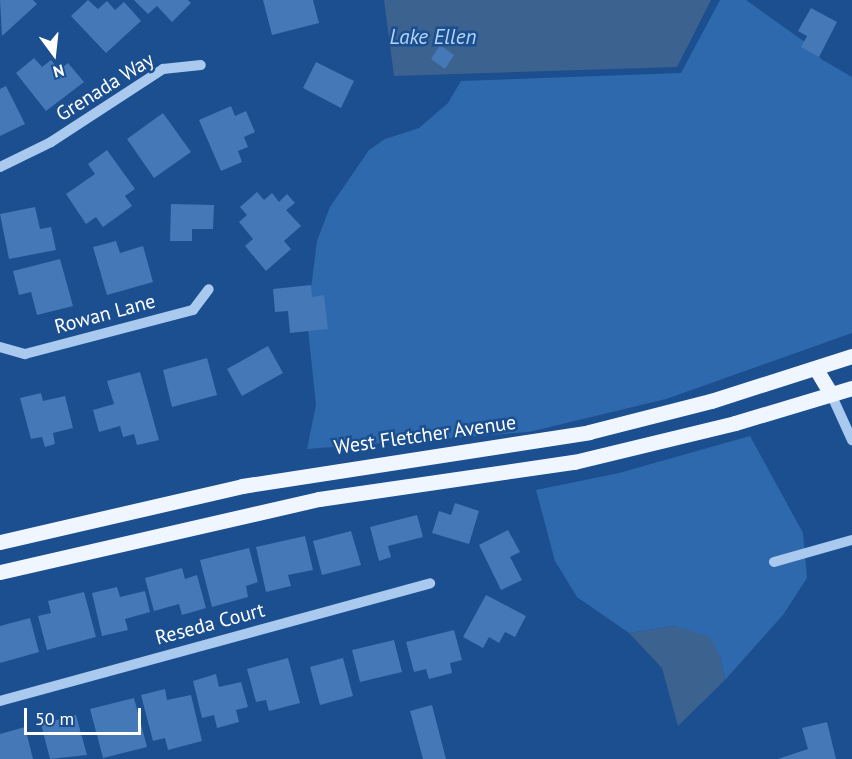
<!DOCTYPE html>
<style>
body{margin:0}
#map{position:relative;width:852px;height:759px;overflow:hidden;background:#1b4f8f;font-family:"PT Sans",sans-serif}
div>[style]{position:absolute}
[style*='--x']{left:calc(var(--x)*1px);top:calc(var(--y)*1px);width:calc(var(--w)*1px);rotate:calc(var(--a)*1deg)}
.green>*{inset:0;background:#2e69ad}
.water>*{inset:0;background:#3c6290}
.building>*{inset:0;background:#4478b7}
.minor>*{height:10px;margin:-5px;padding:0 5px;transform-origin:5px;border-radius:5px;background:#a9c9ee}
.major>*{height:15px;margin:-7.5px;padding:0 7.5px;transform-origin:7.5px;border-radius:7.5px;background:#f0f6ff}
span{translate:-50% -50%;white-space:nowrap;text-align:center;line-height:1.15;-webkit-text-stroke:5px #1b4f8f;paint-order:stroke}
.street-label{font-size:20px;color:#fff}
.water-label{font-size:21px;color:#b5d3f5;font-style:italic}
.north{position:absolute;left:24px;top:24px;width:60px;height:60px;-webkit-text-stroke:4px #1b4f8f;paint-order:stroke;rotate:165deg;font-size:16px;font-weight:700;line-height:24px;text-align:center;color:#fff}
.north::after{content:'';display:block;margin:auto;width:21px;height:27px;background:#fff;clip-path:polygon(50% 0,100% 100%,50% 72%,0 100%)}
.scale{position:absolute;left:24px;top:708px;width:117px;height:27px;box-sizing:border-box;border:3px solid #fff;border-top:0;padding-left:8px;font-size:18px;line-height:21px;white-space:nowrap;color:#fff;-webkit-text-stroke:4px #1b4f8f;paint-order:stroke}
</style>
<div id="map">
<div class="green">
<i style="clip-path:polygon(720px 0,746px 0,809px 45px,821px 59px,852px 77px,852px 333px,666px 399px,529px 432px,307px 449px,316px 405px,307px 320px,317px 241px,330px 207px,369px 150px,385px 139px,419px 128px,448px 103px,461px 81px,681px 73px)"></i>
<i style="clip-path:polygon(750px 436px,803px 533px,807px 578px,783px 615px,725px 680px,720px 657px,675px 626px,629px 633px,577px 597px,555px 561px,536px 490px,619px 473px)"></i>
</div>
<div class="water">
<i style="clip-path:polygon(384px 0,711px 0,677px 67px,394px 76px)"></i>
<i style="clip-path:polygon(675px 626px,710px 637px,720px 657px,725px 680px,678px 726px,662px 668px,629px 633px)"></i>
</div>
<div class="building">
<i style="clip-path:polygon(0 0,33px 0,37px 4px,2px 36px)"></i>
<i style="clip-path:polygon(88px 0,98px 9px,107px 1px,115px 10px,124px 2px,141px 21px,106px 53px,71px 16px)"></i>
<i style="clip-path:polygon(134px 0,188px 0,191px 3px,172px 22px,157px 6px,148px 14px)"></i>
<i style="clip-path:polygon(263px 0,313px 0,319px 23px,272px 35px)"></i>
<i style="clip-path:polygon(811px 8px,837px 22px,819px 57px,801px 47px,807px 36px,798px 31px)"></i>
<i style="clip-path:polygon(440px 45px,454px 55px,445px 69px,431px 59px)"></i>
<i style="clip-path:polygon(34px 58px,42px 67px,51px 60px,59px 70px,68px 63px,84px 82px,46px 111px,16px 73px)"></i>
<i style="clip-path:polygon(316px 62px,354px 81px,341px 108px,303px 88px)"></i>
<i style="clip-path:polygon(6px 86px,25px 124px,0 136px,0 89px)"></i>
<i style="clip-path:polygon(231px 106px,235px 116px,246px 111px,255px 132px,244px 137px,248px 147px,238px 151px,242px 162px,221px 171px,199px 120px)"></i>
<i style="clip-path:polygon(163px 113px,191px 152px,154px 178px,127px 139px)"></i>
<i style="clip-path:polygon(107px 150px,135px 189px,125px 196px,132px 206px,103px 227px,96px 217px,86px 224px,66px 194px,95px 174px,88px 164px)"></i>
<i style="clip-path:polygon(257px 192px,264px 200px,272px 193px,279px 202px,287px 194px,295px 203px,286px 210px,301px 226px,284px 241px,291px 249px,266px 271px,245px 246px,253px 239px,239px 222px,247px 215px,240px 207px)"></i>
<i style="clip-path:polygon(171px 204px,214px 205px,213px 229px,192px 229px,192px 241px,170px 241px)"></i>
<i style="clip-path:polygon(35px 207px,40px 229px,51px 227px,56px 250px,9px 259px,0 214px)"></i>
<i style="clip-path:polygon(116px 241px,120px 253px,143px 246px,153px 282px,107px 295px,93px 247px)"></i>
<i style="clip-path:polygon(60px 259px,73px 306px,37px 315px,31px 292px,19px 295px,13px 271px)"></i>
<i style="clip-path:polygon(311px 285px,312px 297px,324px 295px,328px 329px,290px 333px,288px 311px,275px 312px,273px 289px)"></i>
<i style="clip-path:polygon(268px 346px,283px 373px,242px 396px,227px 369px)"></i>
<i style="clip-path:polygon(207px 358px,217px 395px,172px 407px,163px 370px)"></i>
<i style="clip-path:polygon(140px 372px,159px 440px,137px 445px,134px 434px,123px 437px,120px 426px,99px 432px,93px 410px,114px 404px,107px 381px)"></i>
<i style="clip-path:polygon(41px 393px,43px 401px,65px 396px,73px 428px,53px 433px,55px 444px,45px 447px,42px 437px,31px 439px,20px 398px)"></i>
<i style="clip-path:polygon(455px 503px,479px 511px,469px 544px,432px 533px,439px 511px,451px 515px)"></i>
<i style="clip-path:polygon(417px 515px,423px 537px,388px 546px,391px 557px,379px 561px,370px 527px)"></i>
<i style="clip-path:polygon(508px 530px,520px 552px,510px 557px,522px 580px,501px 590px,479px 545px)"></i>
<i style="clip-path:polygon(351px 531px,361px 565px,322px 575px,313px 541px)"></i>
<i style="clip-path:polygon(305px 536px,313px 570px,288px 575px,291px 586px,266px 592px,256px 547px)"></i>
<i style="clip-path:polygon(249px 548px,258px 582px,246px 586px,248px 597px,212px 607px,200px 560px)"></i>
<i style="clip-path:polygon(182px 568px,185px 579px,197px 575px,206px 608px,182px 615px,179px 604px,154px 611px,145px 578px)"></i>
<i style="clip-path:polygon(117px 587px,120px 597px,145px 591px,150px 612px,125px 619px,128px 630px,102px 636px,92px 593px)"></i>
<i style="clip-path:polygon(84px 592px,96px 637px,47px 650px,38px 616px,51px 613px,48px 601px)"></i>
<i style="clip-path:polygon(486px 595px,526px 616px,515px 637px,505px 632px,499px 643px,489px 637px,483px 648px,463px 637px)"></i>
<i style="clip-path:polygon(30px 618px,39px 652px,0 663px,0 626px)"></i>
<i style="clip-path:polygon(454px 630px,462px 660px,450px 663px,452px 673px,429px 679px,426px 669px,414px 672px,406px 642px)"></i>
<i style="clip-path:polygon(394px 640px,402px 672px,360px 682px,352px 650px)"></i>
<i style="clip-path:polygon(288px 658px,300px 703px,269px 711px,266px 700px,256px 702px,247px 669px)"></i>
<i style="clip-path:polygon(343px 658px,353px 696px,320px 705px,310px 667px)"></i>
<i style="clip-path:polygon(216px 674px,219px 687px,241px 682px,248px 707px,236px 710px,239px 722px,217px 728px,214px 715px,202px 718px,193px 681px)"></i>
<i style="clip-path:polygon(165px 689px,167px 700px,191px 695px,202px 741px,168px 750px,165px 738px,153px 741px,141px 695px)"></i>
<i style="clip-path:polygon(134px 698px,147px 747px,103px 758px,90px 709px)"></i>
<i style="clip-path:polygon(432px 705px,446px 759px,423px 759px,410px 711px)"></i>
<i style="clip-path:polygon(76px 715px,87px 755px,50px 759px,41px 724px)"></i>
<i style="clip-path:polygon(827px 722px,836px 759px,778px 759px,808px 749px,802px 728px)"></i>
<i style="clip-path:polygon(25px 727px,33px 759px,0 759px,0 734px)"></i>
</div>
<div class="minor">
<i style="--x:0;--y:167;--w:57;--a:-26.1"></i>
<i style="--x:51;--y:142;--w:134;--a:-33.1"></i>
<i style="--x:163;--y:69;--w:38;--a:-6"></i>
<i style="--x:0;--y:347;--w:26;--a:16"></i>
<i style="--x:25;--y:354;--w:174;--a:-14.7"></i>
<i style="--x:193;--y:310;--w:26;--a:-53"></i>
<i style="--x:831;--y:394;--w:51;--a:65.5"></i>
<i style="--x:774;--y:562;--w:81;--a:-15.8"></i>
<i style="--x:0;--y:701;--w:446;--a:-15.3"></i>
</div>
<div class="major">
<i style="--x:816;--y:369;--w:29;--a:59"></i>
<i style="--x:0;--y:542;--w:248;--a:-13"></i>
<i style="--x:242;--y:486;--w:351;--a:-8.8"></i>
<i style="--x:589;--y:432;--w:126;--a:-14.3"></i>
<i style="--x:711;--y:401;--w:148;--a:-17.7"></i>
<i style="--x:0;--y:572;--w:327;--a:-12.9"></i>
<i style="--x:319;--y:499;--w:258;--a:-8.3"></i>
<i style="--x:574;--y:462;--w:166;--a:-13.6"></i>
<i style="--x:735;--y:423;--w:122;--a:-16.7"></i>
</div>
<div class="street-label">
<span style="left:105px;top:87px;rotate:-32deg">Grenada Way</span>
<span style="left:105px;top:314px;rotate:-15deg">Rowan Lane</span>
<span style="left:425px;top:435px;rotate:-8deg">West Fletcher Avenue</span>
<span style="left:210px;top:624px;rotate:-15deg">Reseda Court</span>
</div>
<div class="water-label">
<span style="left:433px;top:37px">Lake Ellen</span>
</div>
<div class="north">N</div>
<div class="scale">50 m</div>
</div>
